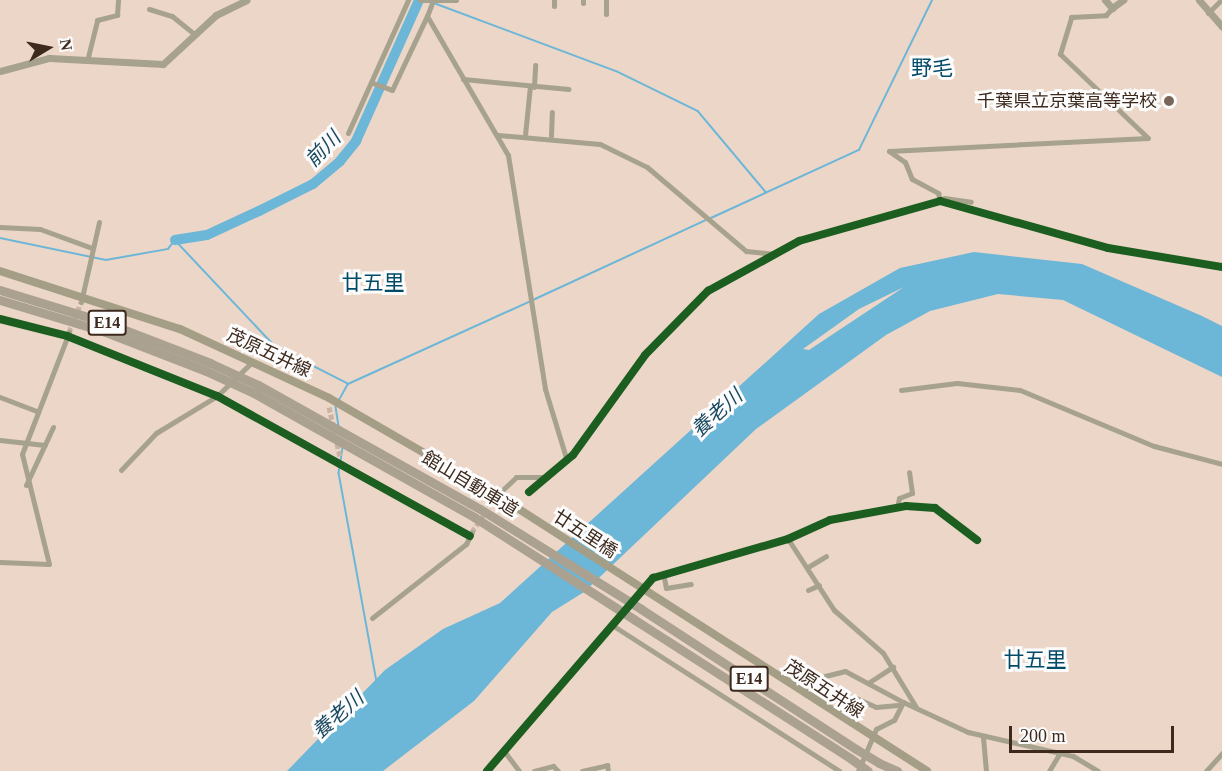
<!DOCTYPE html>
<meta charset="utf-8">
<style>
body{margin:0}
#map{position:relative;width:1222px;height:771px;overflow:hidden;background:#ecd6c7;font-family:"Times New Roman","Noto Sans JP",serif}
div>[style]{position:absolute}
[style*='--x']{left:calc(var(--x)*1px);top:calc(var(--y)*1px);width:calc(var(--w)*1px);rotate:calc(var(--a)*1deg)}
.water>*{inset:0;background:#6cb6d8}
.stream>*{height:1.5px;margin:-0.75px;padding:0 0.75px;transform-origin:0.75px;border-radius:0.75px;background:#6cb6d8}
.river>*{height:10px;margin:-5px;padding:0 5px;transform-origin:5px;border-radius:5px;background:#6cb6d8}
.minor-tunnel>*{height:5px;margin-top:-2.5px;transform-origin:0;background:repeating-linear-gradient(90deg,#c9b3a5 0 5px,transparent 0 7.5px)}
.minor>*{height:5px;margin:-2.5px;padding:0 2.5px;transform-origin:2.5px;border-radius:2.5px;background:#a6a28d}
.tertiary>*{height:7px;margin:-3.5px;padding:0 3.5px;transform-origin:3.5px;border-radius:3.5px;background:#a6a28d}
.secondary>*{height:8px;margin:-4px;padding:0 4px;transform-origin:4px;border-radius:4px;background:#a59e86}
.motorway>*{height:9px;margin:-4.5px;padding:0 4.5px;transform-origin:4.5px;border-radius:4.5px;background:#aba190}
.motorway-bridge>*{height:9px;margin:-4.5px;padding:0 4.5px;transform-origin:4.5px;border-radius:4.5px;background:#aba190}
.cycleway>*{height:8px;margin:-4px;padding:0 4px;transform-origin:4px;border-radius:4px;background:#1b5e20}
.dots>*{width:16px;height:16px;translate:-50% -50%;box-sizing:border-box;border:3px solid #fcfcfc;border-radius:50%}
span{translate:-50% -50%;white-space:nowrap;text-align:center;line-height:1.15;-webkit-text-stroke:6px #fcfcfc;paint-order:stroke}
.shield-label span{padding:2px 4px;background:#fcfcfc;border:2px solid;border-radius:4px;-webkit-text-stroke-width:0}
.shield-label{font-size:16px;color:#3d291d;font-weight:700}
.poi-label{font-size:18px;color:#3d291d}
.right{translate:-100% -50%;text-align:right}
.street-label{font-size:18px;color:#3d291d}
.water-label{font-size:20px;color:#1b4960;font-style:italic}
.quarter-label{font-size:21px;color:#014a68}
.north{position:absolute;left:18px;top:18px;width:60px;height:60px;-webkit-text-stroke:4px #fcfcfc;paint-order:stroke;rotate:80deg;font-size:16px;font-weight:700;line-height:24px;text-align:center;color:#3d291d}
.north::after{content:'';display:block;margin:auto;width:21px;height:27px;background:#3d291d;clip-path:polygon(50% 0,100% 100%,50% 72%,0 100%)}
.scale{position:absolute;left:1009px;top:726px;width:165px;height:27px;box-sizing:border-box;border:3px solid #3d291d;border-top:0;padding-left:8px;font-size:18px;line-height:21px;white-space:nowrap;color:#3d291d;-webkit-text-stroke:4px #fcfcfc;paint-order:stroke}
</style>
<div id="map">
<div class="water">
<i style="clip-path:polygon(evenodd,974px 252px,1082px 264px,1202px 316px,1222px 326px,1222px 377px,1063px 300px,998px 294px,930px 311px,886px 335px,756px 429px,584px 592px,552px 612px,474px 701px,383px 771px,287px 771px,385px 670px,443px 629px,500px 603px,819px 314px,900px 268px,974px 252px,904px 287px,809px 350px,803px 349px,859px 309px,904px 287px)"></i>
</div>
<div class="stream">
<i style="--x:434;--y:3;--w:194;--a:20.5"></i>
<i style="--x:616;--y:71;--w:91;--a:26"></i>
<i style="--x:698;--y:111;--w:106;--a:50"></i>
<i style="--x:711;--y:218;--w:163;--a:-24.7"></i>
<i style="--x:859;--y:150;--w:167;--a:-64"></i>
<i style="--x:0;--y:238;--w:108;--a:11.7"></i>
<i style="--x:106;--y:260;--w:63;--a:-10.1"></i>
<i style="--x:168;--y:249;--w:11;--a:-52"></i>
<i style="--x:175;--y:240;--w:147;--a:46.7"></i>
<i style="--x:276;--y:347;--w:80;--a:26.9"></i>
<i style="--x:533;--y:300;--w:191;--a:-24.8"></i>
<i style="--x:339;--y:400;--w:18;--a:-61"></i>
<i style="--x:348;--y:384;--w:199;--a:-24.4"></i>
<i style="--x:336;--y:407;--w:19;--a:81"></i>
<i style="--x:343;--y:448;--w:25;--a:99"></i>
<i style="--x:339;--y:473;--w:212;--a:79.7"></i>
</div>
<div class="river">
<i style="--x:175;--y:240;--w:32;--a:-9"></i>
<i style="--x:207;--y:235;--w:57;--a:-24.8"></i>
<i style="--x:259;--y:211;--w:60;--a:-26.6"></i>
<i style="--x:313;--y:184;--w:35;--a:-40"></i>
<i style="--x:340;--y:161;--w:26;--a:-51"></i>
<i style="--x:356;--y:141;--w:154;--a:-65.9"></i>
</div>
<div class="minor-tunnel">
<i style="--x:69;--y:332;--w:32;--a:-68"></i>
<i style="--x:329;--y:407;--w:51;--a:77.6"></i>
<i style="--x:472;--y:532;--w:45;--a:-56"></i>
</div>
<div class="minor">
<i style="--x:420;--y:0;--w:36;--a:0"></i>
<i style="--x:583;--y:0;--w:3;--a:90"></i>
<i style="--x:606;--y:0;--w:14;--a:90"></i>
<i style="--x:432;--y:3;--w:14;--a:111"></i>
<i style="--x:427;--y:16;--w:161;--a:59.8"></i>
<i style="--x:508;--y:155;--w:237;--a:81"></i>
<i style="--x:545;--y:389;--w:75;--a:73"></i>
<i style="--x:554;--y:6;--w:6;--a:-90"></i>
<i style="--x:149;--y:9;--w:24;--a:17"></i>
<i style="--x:172;--y:16;--w:28;--a:39"></i>
<i style="--x:1208;--y:13;--w:18;--a:-45"></i>
<i style="--x:88;--y:57;--w:38;--a:-76"></i>
<i style="--x:97;--y:20;--w:21;--a:-14"></i>
<i style="--x:117;--y:15;--w:15;--a:-86"></i>
<i style="--x:463;--y:79;--w:106;--a:5.4"></i>
<i style="--x:373;--y:83;--w:20;--a:20"></i>
<i style="--x:392;--y:90;--w:82;--a:-64.7"></i>
<i style="--x:534;--y:87;--w:22;--a:-87"></i>
<i style="--x:348;--y:133;--w:146;--a:-65.7"></i>
<i style="--x:498;--y:135;--w:102;--a:5"></i>
<i style="--x:600;--y:144;--w:52;--a:26.1"></i>
<i style="--x:647;--y:167;--w:130;--a:40.3"></i>
<i style="--x:746;--y:251;--w:27;--a:6"></i>
<i style="--x:525;--y:135;--w:49;--a:-84.2"></i>
<i style="--x:551;--y:136;--w:24;--a:-88"></i>
<i style="--x:889;--y:151;--w:259;--a:-2.9"></i>
<i style="--x:1148;--y:138;--w:122;--a:-136.3"></i>
<i style="--x:1060;--y:54;--w:39;--a:-73"></i>
<i style="--x:1071;--y:17;--w:35;--a:-3"></i>
<i style="--x:1106;--y:15;--w:9;--a:-49"></i>
<i style="--x:889;--y:151;--w:19;--a:35"></i>
<i style="--x:905;--y:162;--w:18;--a:68"></i>
<i style="--x:912;--y:179;--w:30;--a:28"></i>
<i style="--x:938;--y:193;--w:8;--a:76"></i>
<i style="--x:944;--y:198;--w:27;--a:8"></i>
<i style="--x:0;--y:227;--w:40;--a:2.9"></i>
<i style="--x:40;--y:229;--w:55;--a:20.1"></i>
<i style="--x:81;--y:302;--w:82;--a:-77.3"></i>
<i style="--x:0;--y:319;--w:69;--a:14.2"></i>
<i style="--x:67;--y:336;--w:162;--a:21.8"></i>
<i style="--x:217;--y:396;--w:289;--a:29"></i>
<i style="--x:901;--y:390;--w:56;--a:-7.1"></i>
<i style="--x:957;--y:383;--w:63;--a:6.3"></i>
<i style="--x:1020;--y:390;--w:145;--a:22.7"></i>
<i style="--x:1154;--y:446;--w:70;--a:14.8"></i>
<i style="--x:0;--y:397;--w:39;--a:21"></i>
<i style="--x:0;--y:440;--w:45;--a:6.3"></i>
<i style="--x:121;--y:470;--w:51;--a:-46.6"></i>
<i style="--x:156;--y:433;--w:71;--a:-31.2"></i>
<i style="--x:217;--y:396;--w:50;--a:-44.2"></i>
<i style="--x:26;--y:485;--w:64;--a:-65"></i>
<i style="--x:529;--y:492;--w:57;--a:-40.1"></i>
<i style="--x:573;--y:455;--w:123;--a:-54.2"></i>
<i style="--x:645;--y:355;--w:90;--a:-45.5"></i>
<i style="--x:708;--y:291;--w:104;--a:-28.8"></i>
<i style="--x:799;--y:241;--w:147;--a:-15.8"></i>
<i style="--x:940;--y:201;--w:174;--a:15.6"></i>
<i style="--x:1108;--y:248;--w:116;--a:9.5"></i>
<i style="--x:497;--y:495;--w:26;--a:-43"></i>
<i style="--x:516;--y:477;--w:31;--a:0"></i>
<i style="--x:897;--y:507;--w:9;--a:-77"></i>
<i style="--x:899;--y:498;--w:14;--a:-21"></i>
<i style="--x:912;--y:493;--w:21;--a:-98"></i>
<i style="--x:788;--y:539;--w:85;--a:57.1"></i>
<i style="--x:834;--y:610;--w:65;--a:41.3"></i>
<i style="--x:883;--y:653;--w:63;--a:58.6"></i>
<i style="--x:0;--y:562;--w:49;--a:2.3"></i>
<i style="--x:49;--y:564;--w:113;--a:-103.8"></i>
<i style="--x:22;--y:454;--w:131;--a:-68.9"></i>
<i style="--x:808;--y:567;--w:21;--a:-31"></i>
<i style="--x:664;--y:578;--w:10;--a:79"></i>
<i style="--x:666;--y:588;--w:25;--a:-9"></i>
<i style="--x:808;--y:590;--w:12;--a:-24"></i>
<i style="--x:372;--y:618;--w:120;--a:-38.2"></i>
<i style="--x:466;--y:544;--w:13;--a:-63"></i>
<i style="--x:612;--y:625;--w:270;--a:32.7"></i>
<i style="--x:868;--y:683;--w:30;--a:-33"></i>
<i style="--x:805;--y:694;--w:20;--a:-53"></i>
<i style="--x:817;--y:678;--w:29;--a:-14"></i>
<i style="--x:845;--y:671;--w:66;--a:28.1"></i>
<i style="--x:856;--y:698;--w:22;--a:24"></i>
<i style="--x:876;--y:707;--w:22;--a:-5"></i>
<i style="--x:983;--y:737;--w:34;--a:85"></i>
<i style="--x:504;--y:751;--w:25;--a:53"></i>
<i style="--x:487;--y:771;--w:255;--a:-49.3"></i>
<i style="--x:653;--y:578;--w:141;--a:-16.1"></i>
<i style="--x:788;--y:539;--w:46;--a:-24.3"></i>
<i style="--x:830;--y:520;--w:77;--a:-10.4"></i>
<i style="--x:906;--y:506;--w:29;--a:4"></i>
<i style="--x:935;--y:508;--w:53;--a:37.3"></i>
<i style="--x:534;--y:771;--w:20;--a:-15"></i>
<i style="--x:553;--y:766;--w:7;--a:45"></i>
<i style="--x:582;--y:771;--w:26;--a:-13"></i>
<i style="--x:607;--y:765;--w:6;--a:81"></i>
<i style="--x:858;--y:771;--w:46;--a:-66.8"></i>
<i style="--x:876;--y:729;--w:20;--a:-27"></i>
<i style="--x:894;--y:720;--w:20;--a:-63"></i>
<i style="--x:903;--y:702;--w:72;--a:24.8"></i>
<i style="--x:968;--y:732;--w:108;--a:12.9"></i>
<i style="--x:1073;--y:756;--w:29;--a:31"></i>
<i style="--x:1049;--y:771;--w:21;--a:-59"></i>
<i style="--x:1206;--y:771;--w:24;--a:-48"></i>
</div>
<div class="tertiary">
<i style="--x:1105;--y:0;--w:11;--a:49"></i>
<i style="--x:1112;--y:8;--w:14;--a:-36"></i>
<i style="--x:1199;--y:0;--w:35;--a:49"></i>
<i style="--x:0;--y:71;--w:51;--a:-14.9"></i>
<i style="--x:49;--y:58;--w:114;--a:3"></i>
<i style="--x:163;--y:64;--w:72;--a:-42.8"></i>
<i style="--x:216;--y:15;--w:34;--a:-26"></i>
</div>
<div class="secondary">
<i style="--x:0;--y:271;--w:189;--a:17.9"></i>
<i style="--x:180;--y:329;--w:164;--a:24.8"></i>
<i style="--x:329;--y:398;--w:194;--a:30"></i>
<i style="--x:497;--y:495;--w:511;--a:32.69"></i>
</div>
<div class="motorway">
<i style="--x:0;--y:290;--w:109;--a:17.1"></i>
<i style="--x:104;--y:322;--w:114;--a:21.1"></i>
<i style="--x:0;--y:300;--w:108;--a:16.8"></i>
<i style="--x:103;--y:331;--w:110;--a:21.2"></i>
<i style="--x:258;--y:385;--w:254;--a:29.2"></i>
<i style="--x:254;--y:393;--w:253;--a:29.4"></i>
<i style="--x:641;--y:609;--w:257;--a:33.1"></i>
<i style="--x:635;--y:620;--w:255;--a:32.7"></i>
<i style="--x:879;--y:763;--w:20;--a:24"></i>
</div>
<div class="motorway-bridge">
<i style="--x:210;--y:363;--w:53;--a:24.6"></i>
<i style="--x:206;--y:371;--w:53;--a:24.6"></i>
<i style="--x:480;--y:509;--w:190;--a:31.8"></i>
<i style="--x:474;--y:517;--w:191;--a:32.6"></i>
<i style="--x:856;--y:749;--w:27;--a:31"></i>
<i style="--x:850;--y:758;--w:22;--a:36"></i>
</div>
<div class="cycleway">
<i style="--x:0;--y:319;--w:69;--a:14.2"></i>
<i style="--x:67;--y:336;--w:162;--a:21.8"></i>
<i style="--x:217;--y:396;--w:289;--a:29"></i>
<i style="--x:529;--y:492;--w:57;--a:-40.1"></i>
<i style="--x:573;--y:455;--w:123;--a:-54.2"></i>
<i style="--x:645;--y:355;--w:90;--a:-45.5"></i>
<i style="--x:708;--y:291;--w:104;--a:-28.8"></i>
<i style="--x:799;--y:241;--w:147;--a:-15.8"></i>
<i style="--x:940;--y:201;--w:174;--a:15.6"></i>
<i style="--x:1108;--y:248;--w:116;--a:9.5"></i>
<i style="--x:487;--y:771;--w:255;--a:-49.3"></i>
<i style="--x:653;--y:578;--w:141;--a:-16.1"></i>
<i style="--x:788;--y:539;--w:46;--a:-24.3"></i>
<i style="--x:830;--y:520;--w:77;--a:-10.4"></i>
<i style="--x:906;--y:506;--w:29;--a:4"></i>
<i style="--x:935;--y:508;--w:53;--a:37.3"></i>
</div>
<div class="dots">
<i style="left:1169px;top:101px;background:#7a6658"></i>
</div>
<div class="shield-label">
<span style="left:107px;top:323px">E14</span>
<span style="left:749px;top:679px">E14</span>
</div>
<div class="poi-label">
<span class="right" style="left:1157px;top:101px">千葉県立京葉高等学校</span>
</div>
<div class="street-label">
<span style="left:269px;top:353px;rotate:25deg">茂原五井線</span>
<span style="left:470px;top:484px;rotate:31deg">館山自動車道</span>
<span style="left:585px;top:534px;rotate:33deg">廿五里橋</span>
<span style="left:824px;top:689px;rotate:33deg">茂原五井線</span>
</div>
<div class="water-label">
<span style="left:323px;top:149px;rotate:-46deg">前川</span>
<span style="left:717px;top:413px;rotate:-42deg">養老川</span>
<span style="left:338px;top:715px;rotate:-41deg">養老川</span>
</div>
<div class="quarter-label">
<span style="left:932px;top:68px">野毛</span>
<span style="left:373px;top:283px">廿五里</span>
<span style="left:1035px;top:660px">廿五里</span>
</div>
<div class="north">N</div>
<div class="scale">200 m</div>
</div>
